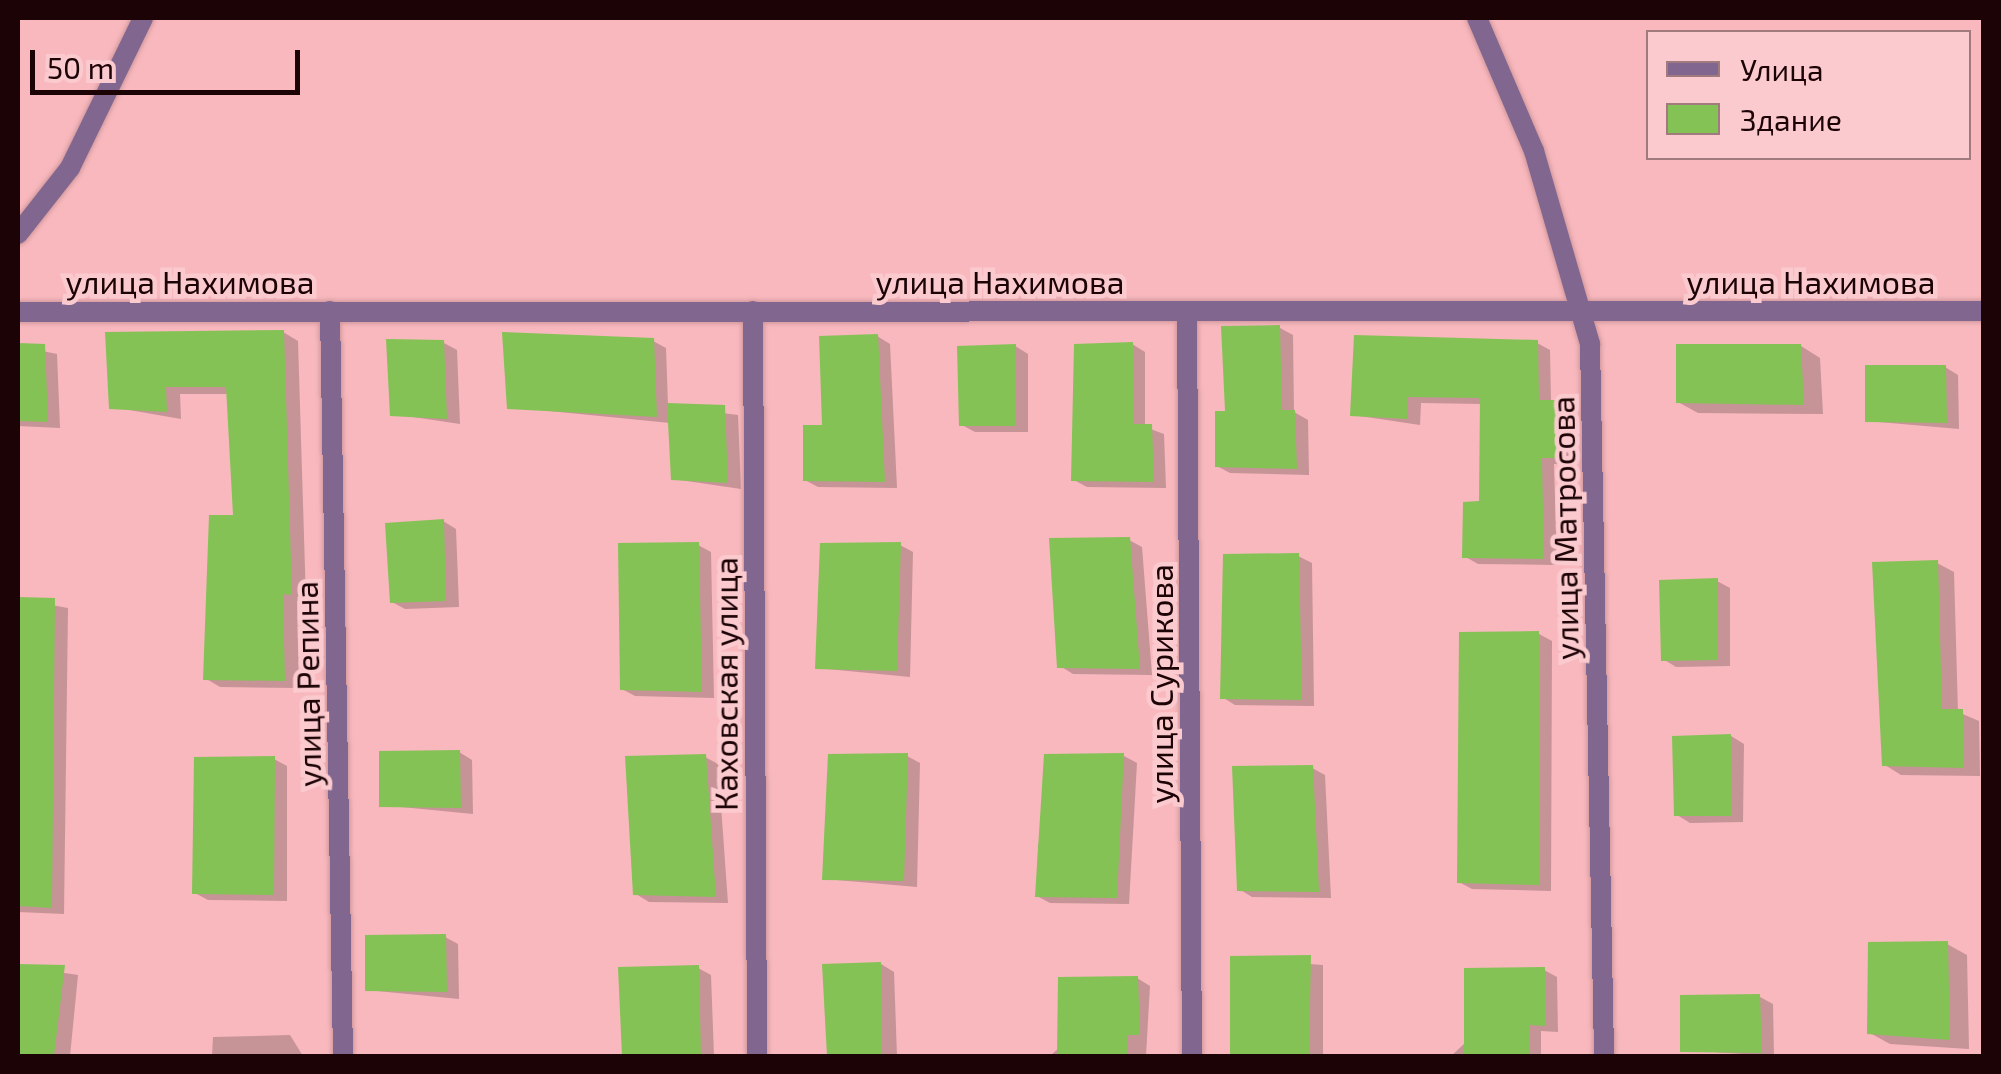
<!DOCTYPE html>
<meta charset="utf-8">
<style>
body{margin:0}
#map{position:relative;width:2001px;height:1074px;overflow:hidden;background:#f8b8bd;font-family:"Exo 2",sans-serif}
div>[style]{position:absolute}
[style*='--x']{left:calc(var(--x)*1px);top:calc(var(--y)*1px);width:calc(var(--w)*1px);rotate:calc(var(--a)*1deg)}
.shadow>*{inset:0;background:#0003}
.building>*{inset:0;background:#84c256}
.roads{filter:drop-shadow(0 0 2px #d0979c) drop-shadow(0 0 2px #d0979c)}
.street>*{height:20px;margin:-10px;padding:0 10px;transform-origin:10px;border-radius:10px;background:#81668f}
span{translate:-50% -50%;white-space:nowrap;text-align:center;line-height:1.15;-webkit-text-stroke:9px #fbcace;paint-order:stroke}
.street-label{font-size:32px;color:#1b0306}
.frame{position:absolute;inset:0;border:20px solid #1b0306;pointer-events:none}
.legend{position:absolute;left:1646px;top:30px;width:325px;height:130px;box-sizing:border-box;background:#fbcace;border:2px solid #a17a7e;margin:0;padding:12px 18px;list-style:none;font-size:30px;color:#1b0306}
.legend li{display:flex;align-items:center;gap:20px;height:50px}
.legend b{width:50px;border:2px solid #a17a7e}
.scale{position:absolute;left:30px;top:50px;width:270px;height:45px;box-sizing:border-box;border:5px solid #1b0306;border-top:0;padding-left:12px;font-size:30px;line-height:35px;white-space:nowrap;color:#1b0306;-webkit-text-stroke:8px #fbcace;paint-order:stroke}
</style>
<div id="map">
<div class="shadow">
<i style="clip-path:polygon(1280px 328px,1293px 335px,1294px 412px,1308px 420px,1309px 475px,1230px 473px,1217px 466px,1228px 413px)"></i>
<i style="clip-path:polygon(283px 332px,298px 341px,306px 601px,297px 601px,299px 688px,220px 687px,205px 678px,236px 518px,229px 394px,180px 394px,181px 419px,112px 407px)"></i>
<i style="clip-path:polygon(877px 336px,890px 344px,897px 488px,818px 487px,805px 480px,824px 427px)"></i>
<i style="clip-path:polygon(653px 341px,666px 348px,668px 406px,738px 415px,741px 489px,673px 479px,670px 423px,509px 407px)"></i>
<i style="clip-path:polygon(444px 343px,457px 350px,460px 424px,393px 414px)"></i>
<i style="clip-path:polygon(1537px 343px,1550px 350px,1551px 402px,1573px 410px,1574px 464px,1554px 464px,1557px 565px,1478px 564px,1464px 556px,1482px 504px,1482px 404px,1421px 403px,1420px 425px,1353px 415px)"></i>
<i style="clip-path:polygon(1132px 344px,1145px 352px,1145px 427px,1164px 434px,1166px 488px,1087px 487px,1074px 480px)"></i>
<i style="clip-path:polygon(18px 346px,57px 354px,60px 428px,18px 426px)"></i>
<i style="clip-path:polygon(1015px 346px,1028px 354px,1028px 432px,975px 432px,962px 425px)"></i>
<i style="clip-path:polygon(1801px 346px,1820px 358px,1823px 414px,1698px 413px,1678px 402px)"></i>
<i style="clip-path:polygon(1945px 367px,1958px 375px,1959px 429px,1867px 421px)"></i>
<i style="clip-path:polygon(443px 521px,456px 529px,459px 607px,405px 609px,392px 602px)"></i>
<i style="clip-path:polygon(1129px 540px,1142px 547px,1152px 675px,1073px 674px,1060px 666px)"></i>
<i style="clip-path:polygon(698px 545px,711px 552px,714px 698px,635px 696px,622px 689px)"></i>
<i style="clip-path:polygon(900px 545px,913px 552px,910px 677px,817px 668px)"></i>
<i style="clip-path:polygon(1298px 556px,1312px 563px,1314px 706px,1235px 705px,1222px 697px)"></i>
<i style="clip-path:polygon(1937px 563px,1954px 572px,1958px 712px,1979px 721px,1980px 776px,1901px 775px,1885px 765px)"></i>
<i style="clip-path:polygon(1717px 581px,1730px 588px,1730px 666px,1676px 667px,1663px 659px)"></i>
<i style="clip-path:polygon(18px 599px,68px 608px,64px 914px,18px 912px)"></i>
<i style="clip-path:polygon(1539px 634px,1552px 641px,1551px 891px,1472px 889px,1459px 882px)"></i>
<i style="clip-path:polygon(1731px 736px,1744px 744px,1743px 822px,1690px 823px,1677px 815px)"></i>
<i style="clip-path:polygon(459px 752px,472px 760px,473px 814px,381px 805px)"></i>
<i style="clip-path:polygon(907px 756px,920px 763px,917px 887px,825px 879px)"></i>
<i style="clip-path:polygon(1124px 756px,1137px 763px,1129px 904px,1050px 903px,1037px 896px,1038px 844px)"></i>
<i style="clip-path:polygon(705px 757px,718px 764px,728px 903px,649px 902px,636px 894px)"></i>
<i style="clip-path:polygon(274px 759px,287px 766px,287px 901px,208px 900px,195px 893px)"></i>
<i style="clip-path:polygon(1312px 768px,1325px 775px,1331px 898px,1252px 897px,1239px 889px)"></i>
<i style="clip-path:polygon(445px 937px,458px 944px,459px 999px,367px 990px)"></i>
<i style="clip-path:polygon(1947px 944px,1967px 955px,1969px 1049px,1890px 1044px,1870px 1033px)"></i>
<i style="clip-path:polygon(1233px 958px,1323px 965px,1323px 1056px,1232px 1056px)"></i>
<i style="clip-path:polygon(881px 964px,894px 972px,897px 1056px,830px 1056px,825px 967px)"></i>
<i style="clip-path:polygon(18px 966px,78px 975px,70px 1056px,18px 1056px)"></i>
<i style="clip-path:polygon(698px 968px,711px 975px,714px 1056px,623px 1056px,621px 969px)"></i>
<i style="clip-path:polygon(1544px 970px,1557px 977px,1558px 1032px,1541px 1031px,1541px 1056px,1451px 1056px)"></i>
<i style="clip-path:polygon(1137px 978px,1150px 986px,1146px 1056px,1050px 1056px)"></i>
<i style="clip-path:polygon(1760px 997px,1773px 1004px,1774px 1056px,1682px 1050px)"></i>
<i style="clip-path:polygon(290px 1035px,303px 1056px,212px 1056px,213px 1037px)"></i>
</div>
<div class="building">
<i style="clip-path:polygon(1280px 325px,1282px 410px,1295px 410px,1297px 469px,1215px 467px,1215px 411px,1225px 411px,1221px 326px)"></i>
<i style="clip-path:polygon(284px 330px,292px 595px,283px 594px,285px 681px,203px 680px,209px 515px,233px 515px,226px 387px,166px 387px,167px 412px,109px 409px,105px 332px)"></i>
<i style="clip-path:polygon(502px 332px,654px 338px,657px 417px,507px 409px)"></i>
<i style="clip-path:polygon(878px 334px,885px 482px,803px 481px,803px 425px,822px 425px,819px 336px)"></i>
<i style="clip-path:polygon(1354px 335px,1538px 340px,1539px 400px,1561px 400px,1562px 458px,1542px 458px,1544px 559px,1462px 558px,1463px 502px,1479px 501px,1480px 398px,1408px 397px,1407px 419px,1350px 416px)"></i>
<i style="clip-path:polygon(386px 339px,444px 340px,447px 419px,390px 416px)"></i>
<i style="clip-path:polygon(1133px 342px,1133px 424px,1152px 424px,1154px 482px,1071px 481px,1074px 344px)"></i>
<i style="clip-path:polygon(18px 343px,45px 344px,48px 422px,18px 421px)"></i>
<i style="clip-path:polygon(1016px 344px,1016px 426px,959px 426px,957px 346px)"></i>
<i style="clip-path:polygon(1676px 344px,1801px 344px,1804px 405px,1676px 403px)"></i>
<i style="clip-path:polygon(1865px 365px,1946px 365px,1947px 423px,1865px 422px)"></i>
<i style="clip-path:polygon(667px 403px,725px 405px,728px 483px,671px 480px)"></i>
<i style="clip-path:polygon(444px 519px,446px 601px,390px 603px,385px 523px)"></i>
<i style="clip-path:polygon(1130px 537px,1140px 669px,1057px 668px,1049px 538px)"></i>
<i style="clip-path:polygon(699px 542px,702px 692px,620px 690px,618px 543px)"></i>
<i style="clip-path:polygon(901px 542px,897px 671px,815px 669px,820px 543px)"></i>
<i style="clip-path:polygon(1299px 553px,1302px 700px,1220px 699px,1223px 554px)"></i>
<i style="clip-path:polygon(1938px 560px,1942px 709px,1963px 709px,1964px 768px,1882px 766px,1872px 562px)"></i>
<i style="clip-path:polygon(1718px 578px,1718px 660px,1661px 661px,1659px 580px)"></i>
<i style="clip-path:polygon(18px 597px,55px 598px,52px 908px,18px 906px)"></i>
<i style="clip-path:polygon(1539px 631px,1539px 885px,1457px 883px,1459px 632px)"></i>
<i style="clip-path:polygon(1731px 734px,1731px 816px,1674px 816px,1672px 736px)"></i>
<i style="clip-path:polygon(460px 750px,461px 808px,379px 807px,379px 751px)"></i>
<i style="clip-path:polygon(908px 753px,904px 881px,822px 880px,828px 754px)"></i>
<i style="clip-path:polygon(1124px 753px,1117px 898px,1035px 897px,1044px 754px)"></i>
<i style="clip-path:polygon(706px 754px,716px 897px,633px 895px,625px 756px)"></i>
<i style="clip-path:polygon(275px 756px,274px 895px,192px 894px,194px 757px)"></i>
<i style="clip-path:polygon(1313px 765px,1319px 892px,1237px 891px,1232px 766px)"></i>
<i style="clip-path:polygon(446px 934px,447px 992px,365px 991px,365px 935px)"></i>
<i style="clip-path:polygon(1948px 941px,1950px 1040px,1867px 1034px,1868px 942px)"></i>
<i style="clip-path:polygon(1311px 955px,1309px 1056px,1230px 1056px,1230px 956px)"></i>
<i style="clip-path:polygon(881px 962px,882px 1056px,827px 1056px,822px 964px)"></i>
<i style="clip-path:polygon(18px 964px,65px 965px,54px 1056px,18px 1056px)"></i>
<i style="clip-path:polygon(699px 965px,701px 1056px,622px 1056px,618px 967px)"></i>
<i style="clip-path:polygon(1545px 967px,1546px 1026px,1529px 1025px,1529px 1056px,1464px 1056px,1464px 968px)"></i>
<i style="clip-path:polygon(1138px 976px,1140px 1035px,1127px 1035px,1128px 1056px,1057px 1056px,1058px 977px)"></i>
<i style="clip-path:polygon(1760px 994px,1762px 1053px,1680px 1052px,1680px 995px)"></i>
</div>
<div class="roads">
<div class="street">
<i style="--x:1477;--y:18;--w:145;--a:66.8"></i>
<i style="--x:1534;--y:151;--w:201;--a:73.8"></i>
<i style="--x:1590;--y:344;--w:712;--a:88.87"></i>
<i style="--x:18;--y:234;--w:84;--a:-51.8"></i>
<i style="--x:70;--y:168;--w:167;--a:-64"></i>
<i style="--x:330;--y:311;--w:745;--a:89"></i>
<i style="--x:753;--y:311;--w:745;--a:89.69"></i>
<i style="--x:1187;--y:311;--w:745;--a:89.62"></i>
<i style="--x:18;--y:312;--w:1966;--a:-0.03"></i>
</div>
</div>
<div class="street-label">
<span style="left:190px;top:281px">улица Нахимова</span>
<span style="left:1000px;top:281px">улица Нахимова</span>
<span style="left:1811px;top:281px">улица Нахимова</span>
<span style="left:1564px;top:528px;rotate:-91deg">улица Матросова</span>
<span style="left:307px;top:684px;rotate:-91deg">улица Репина</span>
<span style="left:725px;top:684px;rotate:-90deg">Каховская улица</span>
<span style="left:1160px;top:684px;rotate:-90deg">улица Сурикова</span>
</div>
<div class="frame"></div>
<ul class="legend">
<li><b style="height:12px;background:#81668f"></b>Улица</li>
<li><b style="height:28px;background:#84c256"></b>Здание</li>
</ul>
<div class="scale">50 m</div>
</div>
